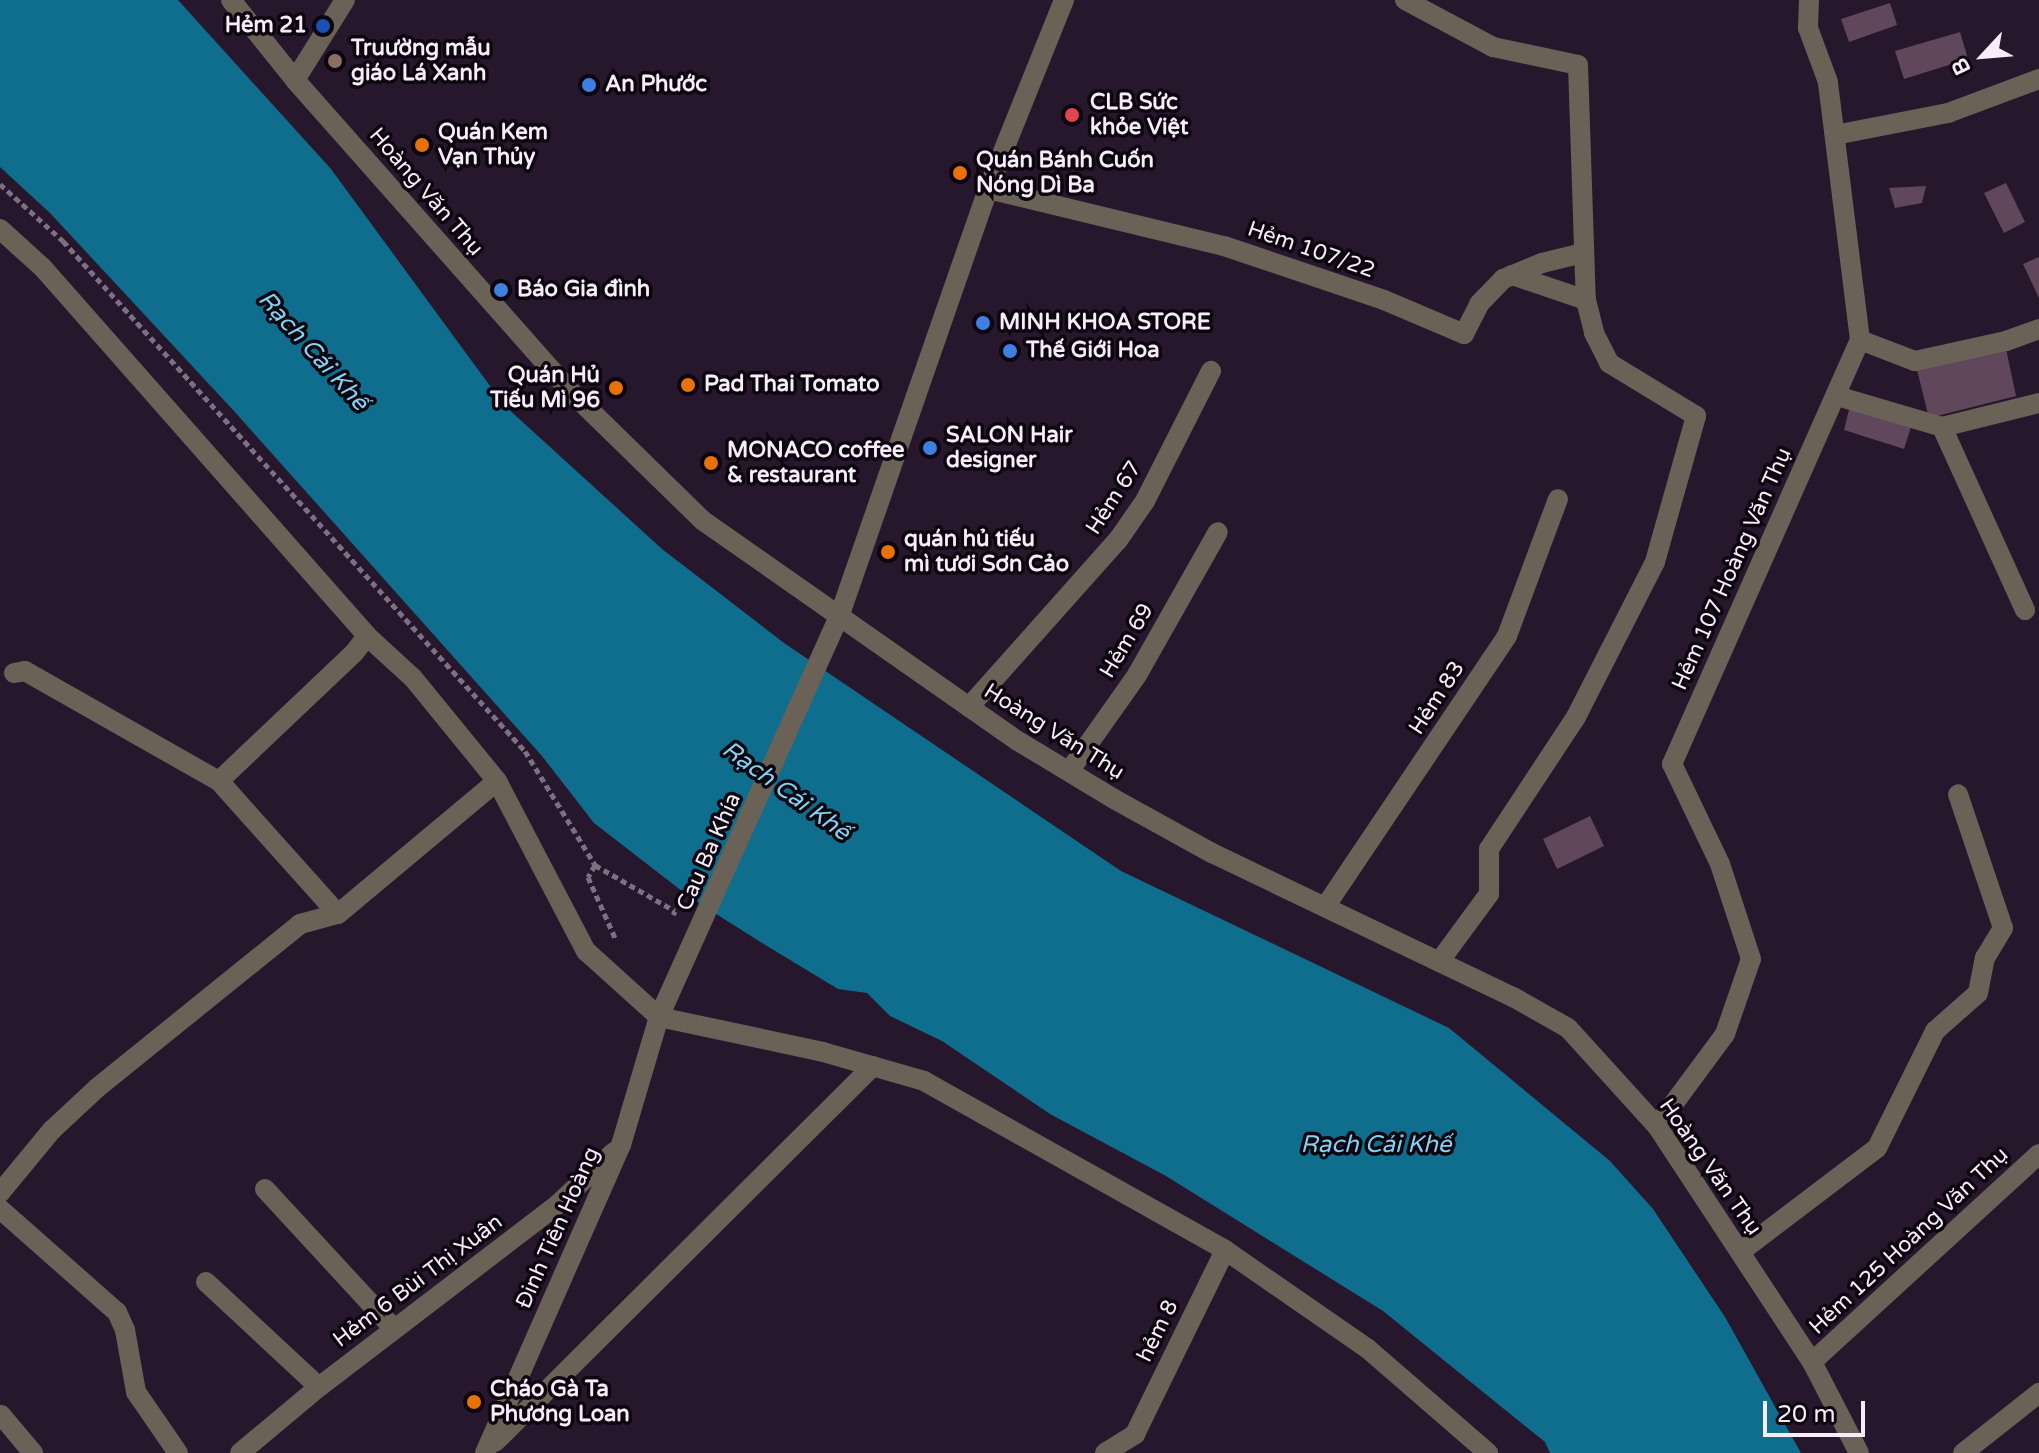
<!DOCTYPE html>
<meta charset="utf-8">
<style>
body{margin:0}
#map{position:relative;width:2039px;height:1453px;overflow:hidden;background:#27172d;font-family:"Varela Round",sans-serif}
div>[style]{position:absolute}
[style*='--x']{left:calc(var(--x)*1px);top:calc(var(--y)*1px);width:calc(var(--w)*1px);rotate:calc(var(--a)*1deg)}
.water>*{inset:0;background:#0f6d8d}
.building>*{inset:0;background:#60475c}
.path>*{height:5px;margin-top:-2.5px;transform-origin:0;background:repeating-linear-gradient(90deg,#7e7083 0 6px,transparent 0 10px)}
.minor>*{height:20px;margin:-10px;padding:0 10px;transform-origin:10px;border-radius:10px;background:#6b6257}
.dots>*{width:22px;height:22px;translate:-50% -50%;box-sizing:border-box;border:4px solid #0c060f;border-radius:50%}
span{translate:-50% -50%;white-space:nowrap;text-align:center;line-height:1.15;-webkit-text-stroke:7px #0c060f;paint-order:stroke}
.poi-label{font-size:22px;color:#f7ecfa;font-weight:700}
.right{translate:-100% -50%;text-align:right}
.left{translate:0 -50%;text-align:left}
.street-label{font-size:22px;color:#f7ecfa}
.water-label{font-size:24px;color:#86d1f2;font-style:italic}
.north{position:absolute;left:1943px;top:16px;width:80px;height:80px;-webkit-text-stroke:6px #0c060f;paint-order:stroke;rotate:244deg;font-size:22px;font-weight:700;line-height:32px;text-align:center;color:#f7ecfa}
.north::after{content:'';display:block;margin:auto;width:28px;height:36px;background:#f7ecfa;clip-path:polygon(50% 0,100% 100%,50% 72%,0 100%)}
.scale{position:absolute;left:1763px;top:1401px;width:102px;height:36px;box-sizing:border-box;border:4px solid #f7ecfa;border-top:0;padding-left:10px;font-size:24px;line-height:28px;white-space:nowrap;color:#f7ecfa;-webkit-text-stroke:6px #0c060f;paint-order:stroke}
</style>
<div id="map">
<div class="water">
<i style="clip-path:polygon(0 0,178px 0,331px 169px,504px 405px,662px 549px,784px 643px,1121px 871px,1449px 1028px,1610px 1161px,1653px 1209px,1725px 1317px,1801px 1453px,1550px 1453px,1545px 1442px,1383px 1311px,1166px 1176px,1050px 1114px,942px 1041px,890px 1016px,867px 993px,838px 989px,762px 943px,691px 898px,594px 823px,542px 756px,234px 411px,50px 213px,0 167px)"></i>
</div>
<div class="building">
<i style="clip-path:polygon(1890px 3px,1897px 25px,1849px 42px,1841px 19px)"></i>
<i style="clip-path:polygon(1960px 32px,1968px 59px,1904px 79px,1895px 51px)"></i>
<i style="clip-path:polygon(2006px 183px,2025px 222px,2004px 233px,1984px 193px)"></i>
<i style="clip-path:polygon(1926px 186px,1922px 203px,1895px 208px,1889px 188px)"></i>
<i style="clip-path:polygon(2039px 257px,2039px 298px,2023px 264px)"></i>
<i style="clip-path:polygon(2006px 349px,2016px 396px,1929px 418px,1917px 370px)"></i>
<i style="clip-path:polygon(1850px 406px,1912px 424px,1904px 449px,1844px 430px)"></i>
<i style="clip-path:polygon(1590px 816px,1604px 846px,1557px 869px,1543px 839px)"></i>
</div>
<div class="path">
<i style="--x:0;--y:184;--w:85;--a:42.1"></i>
<i style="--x:63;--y:241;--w:688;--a:47.83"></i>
<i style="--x:525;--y:751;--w:134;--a:58.4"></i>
<i style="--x:595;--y:865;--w:92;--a:29.9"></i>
<i style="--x:675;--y:911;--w:4;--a:117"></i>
<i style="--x:595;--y:865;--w:14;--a:120"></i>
<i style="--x:588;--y:877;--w:69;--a:66"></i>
</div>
<div class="minor">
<i style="--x:231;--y:0;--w:102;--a:51.3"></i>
<i style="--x:295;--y:80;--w:414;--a:48.5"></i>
<i style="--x:569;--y:390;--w:186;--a:44.3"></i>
<i style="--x:702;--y:520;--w:386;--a:35"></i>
<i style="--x:1018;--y:741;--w:112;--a:31.1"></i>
<i style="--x:1114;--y:799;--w:112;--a:28.9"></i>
<i style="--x:1212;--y:853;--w:334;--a:25.6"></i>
<i style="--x:1513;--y:997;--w:63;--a:29.4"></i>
<i style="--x:1568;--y:1028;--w:132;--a:47.8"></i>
<i style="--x:1657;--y:1126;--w:282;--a:56.7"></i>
<i style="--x:1812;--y:1362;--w:102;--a:62.7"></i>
<i style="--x:1405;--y:0;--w:100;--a:28.1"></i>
<i style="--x:1493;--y:47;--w:87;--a:12"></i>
<i style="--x:1578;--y:65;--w:235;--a:88.1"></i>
<i style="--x:1586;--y:300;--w:34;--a:76"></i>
<i style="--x:1594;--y:333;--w:34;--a:63"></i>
<i style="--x:1609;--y:363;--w:102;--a:31.3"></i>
<i style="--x:1696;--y:416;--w:152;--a:105.7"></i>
<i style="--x:1655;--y:562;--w:174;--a:117"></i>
<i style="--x:1576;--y:717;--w:158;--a:123.4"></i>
<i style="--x:1489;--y:849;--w:45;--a:90"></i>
<i style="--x:1489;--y:894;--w:84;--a:126.3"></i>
<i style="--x:295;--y:80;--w:94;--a:-58"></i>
<i style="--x:1835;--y:135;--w:115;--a:-11"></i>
<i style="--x:1948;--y:113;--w:97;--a:-20.5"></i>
<i style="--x:988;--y:189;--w:243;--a:13.6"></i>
<i style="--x:1224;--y:246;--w:169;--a:18.6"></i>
<i style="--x:1384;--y:300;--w:87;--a:23"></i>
<i style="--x:1464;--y:334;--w:34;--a:-63"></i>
<i style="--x:1479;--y:304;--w:35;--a:-46"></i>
<i style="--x:1503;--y:279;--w:42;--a:-22.3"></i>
<i style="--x:1542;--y:263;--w:42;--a:-13.7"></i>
<i style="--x:0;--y:229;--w:58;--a:42.2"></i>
<i style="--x:43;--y:268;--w:490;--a:48.6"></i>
<i style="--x:367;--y:636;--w:62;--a:42.4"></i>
<i style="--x:413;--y:678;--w:133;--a:50.8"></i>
<i style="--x:497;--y:781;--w:192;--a:62.4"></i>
<i style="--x:586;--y:951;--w:98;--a:42.1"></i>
<i style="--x:659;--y:1017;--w:168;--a:12"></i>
<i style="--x:823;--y:1052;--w:105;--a:16"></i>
<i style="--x:924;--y:1081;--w:345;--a:29.3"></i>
<i style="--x:1225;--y:1250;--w:174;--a:34.7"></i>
<i style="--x:1368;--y:1349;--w:159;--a:40.9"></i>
<i style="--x:1512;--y:275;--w:78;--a:18.7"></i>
<i style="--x:1860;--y:340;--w:59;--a:20.9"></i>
<i style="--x:1915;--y:361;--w:93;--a:-12.4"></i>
<i style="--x:2006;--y:341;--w:35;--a:-20"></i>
<i style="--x:1837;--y:396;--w:109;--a:16.4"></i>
<i style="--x:1942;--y:427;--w:100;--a:-13.9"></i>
<i style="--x:1942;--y:427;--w:201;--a:65.6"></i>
<i style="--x:14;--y:673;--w:11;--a:-10"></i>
<i style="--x:25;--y:671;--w:223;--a:29.6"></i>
<i style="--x:219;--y:781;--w:186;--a:-43.5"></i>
<i style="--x:354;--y:653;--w:21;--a:-53"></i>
<i style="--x:969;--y:707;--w:224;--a:-48.3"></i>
<i style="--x:1118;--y:540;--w:47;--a:-55.3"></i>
<i style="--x:1145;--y:501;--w:146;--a:-63.1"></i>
<i style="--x:1070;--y:770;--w:116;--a:-54.8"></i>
<i style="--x:1137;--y:675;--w:164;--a:-60.5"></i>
<i style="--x:219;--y:781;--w:178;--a:48.2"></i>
<i style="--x:1325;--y:907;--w:326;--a:-56.1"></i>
<i style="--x:1507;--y:636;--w:146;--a:-69.6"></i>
<i style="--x:1657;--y:1126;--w:114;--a:-53.5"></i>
<i style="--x:1725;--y:1034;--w:79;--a:-70.9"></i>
<i style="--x:1751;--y:959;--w:100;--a:-108.1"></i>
<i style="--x:1720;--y:864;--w:111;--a:-115.6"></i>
<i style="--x:1672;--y:764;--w:464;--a:-66.1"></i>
<i style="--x:1860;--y:340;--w:260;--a:-97.1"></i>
<i style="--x:1828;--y:82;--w:58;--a:-110.3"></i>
<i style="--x:1808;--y:28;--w:28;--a:-88"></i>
<i style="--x:265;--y:1189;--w:190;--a:47.3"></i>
<i style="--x:0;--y:1193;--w:82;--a:-50.5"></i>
<i style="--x:52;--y:1130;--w:62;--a:-43"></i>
<i style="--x:97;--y:1088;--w:261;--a:-38.9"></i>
<i style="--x:300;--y:924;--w:39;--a:-15"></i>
<i style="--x:338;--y:914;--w:207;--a:-39.9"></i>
<i style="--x:0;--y:1209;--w:156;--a:41.4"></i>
<i style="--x:117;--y:1312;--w:20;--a:66"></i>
<i style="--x:125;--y:1330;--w:63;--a:79.9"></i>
<i style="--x:136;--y:1392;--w:74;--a:55.5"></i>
<i style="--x:1740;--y:1252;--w:172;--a:-37.2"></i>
<i style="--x:1877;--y:1148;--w:131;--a:-63.6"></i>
<i style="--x:1935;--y:1031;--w:57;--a:-41.5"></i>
<i style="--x:1978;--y:993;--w:36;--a:-79"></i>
<i style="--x:1985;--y:958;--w:35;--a:-59"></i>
<i style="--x:2003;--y:928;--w:141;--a:-108.6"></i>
<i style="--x:206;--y:1282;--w:154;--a:42.9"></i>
<i style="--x:1812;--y:1362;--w:308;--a:-42.5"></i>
<i style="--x:1;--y:1415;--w:50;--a:49.9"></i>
<i style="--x:495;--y:1442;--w:533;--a:-44.85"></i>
<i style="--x:240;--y:1453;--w:103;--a:-39.9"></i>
<i style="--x:319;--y:1387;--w:301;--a:-37.4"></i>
<i style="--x:558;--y:1204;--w:76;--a:-42.9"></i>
<i style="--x:485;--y:1453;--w:337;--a:-66.2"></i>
<i style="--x:621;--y:1145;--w:134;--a:-73.5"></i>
<i style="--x:659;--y:1017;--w:439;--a:-65.8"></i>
<i style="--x:839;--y:617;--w:453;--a:-70.8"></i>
<i style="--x:988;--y:189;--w:204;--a:-68.1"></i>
<i style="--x:1105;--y:1453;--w:36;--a:-32"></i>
<i style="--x:1135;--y:1434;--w:205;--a:-63.9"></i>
<i style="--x:1963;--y:1453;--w:97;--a:-38.3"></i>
</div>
<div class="dots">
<i style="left:323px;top:26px;background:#1a4fb4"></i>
<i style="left:335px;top:61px;background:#8d6e63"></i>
<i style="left:589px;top:85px;background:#3f7fe0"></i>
<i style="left:1072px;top:115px;background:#e0444e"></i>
<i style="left:422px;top:145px;background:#e8710a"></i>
<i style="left:960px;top:173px;background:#e8710a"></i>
<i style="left:501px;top:290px;background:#3f7fe0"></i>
<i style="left:983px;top:323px;background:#3f7fe0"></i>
<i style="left:1010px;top:351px;background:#3f7fe0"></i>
<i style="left:688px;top:385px;background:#e8710a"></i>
<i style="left:616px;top:388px;background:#e8710a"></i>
<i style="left:930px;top:448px;background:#3f7fe0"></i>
<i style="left:711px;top:463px;background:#e8710a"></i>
<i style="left:888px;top:552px;background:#e8710a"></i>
<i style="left:474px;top:1402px;background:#e8710a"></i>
</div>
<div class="poi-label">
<span class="right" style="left:307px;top:26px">Hẻm 21</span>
<span class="left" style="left:351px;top:61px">Truường mẫu<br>giáo Lá Xanh</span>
<span class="left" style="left:605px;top:85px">An Phước</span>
<span class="left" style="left:1090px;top:115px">CLB Sức<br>khỏe Việt</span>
<span class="left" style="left:438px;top:145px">Quán Kem<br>Vạn Thủy</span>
<span class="left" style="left:976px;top:173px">Quán Bánh Cuốn<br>Nóng Dì Ba</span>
<span class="left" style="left:517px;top:290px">Báo Gia đình</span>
<span class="left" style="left:999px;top:323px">MINH KHOA STORE</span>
<span class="left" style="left:1026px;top:351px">Thế Giới Hoa</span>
<span class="right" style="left:600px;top:388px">Quán Hủ<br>Tiếu Mì 96</span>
<span class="left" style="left:704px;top:385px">Pad Thai Tomato</span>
<span class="left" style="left:946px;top:448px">SALON Hair<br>designer</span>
<span class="left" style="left:727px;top:463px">MONACO coffee<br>&amp; restaurant</span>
<span class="left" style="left:904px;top:552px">quán hủ tiếu<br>mì tươi Sơn Cảo</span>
<span class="left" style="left:490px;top:1402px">Cháo Gà Ta<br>Phương Loan</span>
</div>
<div class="street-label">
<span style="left:426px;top:192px;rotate:49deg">Hoàng Văn Thụ</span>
<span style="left:1311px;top:250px;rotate:19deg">Hẻm 107/22</span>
<span style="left:1114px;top:498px;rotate:-57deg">Hẻm 67</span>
<span style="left:1732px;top:569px;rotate:-66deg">Hẻm 107 Hoàng Văn Thụ</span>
<span style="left:1127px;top:641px;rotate:-59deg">Hẻm 69</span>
<span style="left:1437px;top:698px;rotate:-57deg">Hẻm 83</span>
<span style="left:1054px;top:732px;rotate:32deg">Hoàng Văn Thụ</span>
<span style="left:709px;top:852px;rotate:-66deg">Cau Ba Khía</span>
<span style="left:1710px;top:1167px;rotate:55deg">Hoàng Văn Thụ</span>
<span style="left:558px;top:1228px;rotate:-66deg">Đinh Tiên Hoàng</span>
<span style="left:1909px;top:1241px;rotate:-43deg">Hẻm 125 Hoàng Văn Thụ</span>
<span style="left:418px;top:1281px;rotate:-37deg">Hẻm 6 Bùi Thị Xuân</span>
<span style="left:1158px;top:1331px;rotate:-64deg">hẻm 8</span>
</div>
<div class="water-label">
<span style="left:313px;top:351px;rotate:48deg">Rạch Cái Khế</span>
<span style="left:786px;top:791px;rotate:36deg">Rạch Cái Khế</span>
<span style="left:1376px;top:1145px">Rạch Cái Khế</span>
</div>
<div class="north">B</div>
<div class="scale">20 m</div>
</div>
